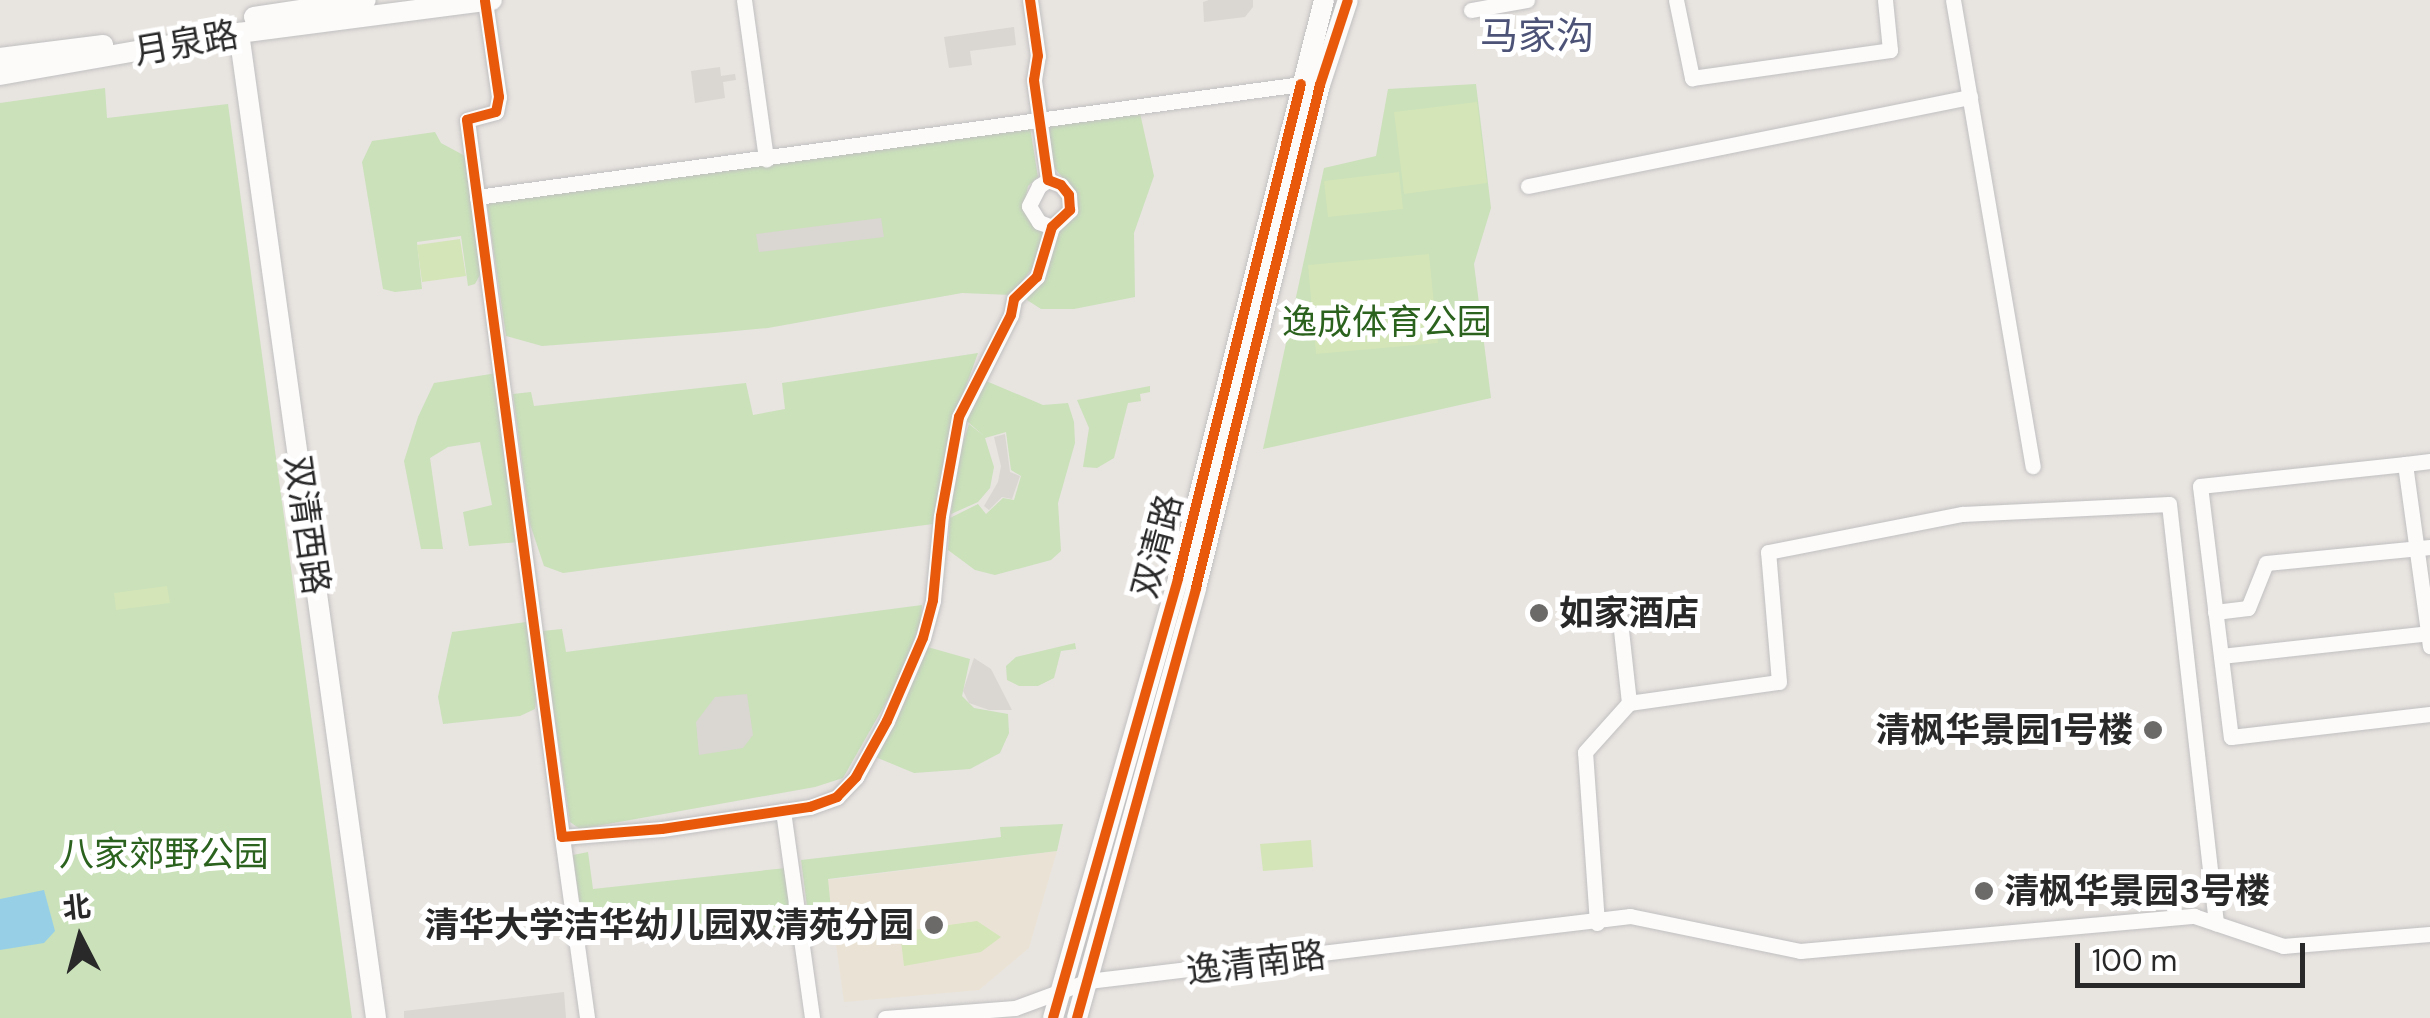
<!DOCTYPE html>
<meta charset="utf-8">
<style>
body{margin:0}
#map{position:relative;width:2430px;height:1018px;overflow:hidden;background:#e8e4e0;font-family:"DM Sans","Noto Sans SC",sans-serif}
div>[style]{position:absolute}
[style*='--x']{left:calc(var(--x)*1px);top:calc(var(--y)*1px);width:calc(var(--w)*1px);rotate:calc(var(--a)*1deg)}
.education>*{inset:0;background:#eae3d5}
.green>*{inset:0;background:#cae1ba}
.pitch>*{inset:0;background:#d4e5b8}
.plaza>*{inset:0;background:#dad6d1}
.water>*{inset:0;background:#97d0e6}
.roads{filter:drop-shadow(0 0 2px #c1c0c1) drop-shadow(0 0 2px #c1c0c1)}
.street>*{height:15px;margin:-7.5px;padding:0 7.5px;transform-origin:7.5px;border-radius:7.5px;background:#fcfbfa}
.secondary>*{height:20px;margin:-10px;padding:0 10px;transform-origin:10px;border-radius:10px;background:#fcfbfa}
.cycleway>*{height:10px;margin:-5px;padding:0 5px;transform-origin:5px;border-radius:5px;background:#e8590c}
.dots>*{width:28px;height:28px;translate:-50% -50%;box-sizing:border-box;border:5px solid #fff;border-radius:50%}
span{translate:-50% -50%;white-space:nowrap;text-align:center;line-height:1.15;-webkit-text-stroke:10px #fff;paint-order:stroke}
.street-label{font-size:35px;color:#292929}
.park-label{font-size:35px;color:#2b621e}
.poi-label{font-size:35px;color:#292929;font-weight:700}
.left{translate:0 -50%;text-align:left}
.right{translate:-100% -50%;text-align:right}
.neighbourhood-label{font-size:38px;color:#4c5377}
.north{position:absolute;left:30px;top:888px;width:100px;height:100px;-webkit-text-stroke:8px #fff;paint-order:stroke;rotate:354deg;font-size:28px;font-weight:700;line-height:40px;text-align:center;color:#292929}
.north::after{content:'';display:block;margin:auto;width:35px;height:45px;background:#292929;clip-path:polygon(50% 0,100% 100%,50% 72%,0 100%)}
.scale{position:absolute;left:2075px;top:943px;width:230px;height:45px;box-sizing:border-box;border:5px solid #292929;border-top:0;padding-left:12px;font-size:30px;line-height:35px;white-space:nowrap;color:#292929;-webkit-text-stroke:8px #fff;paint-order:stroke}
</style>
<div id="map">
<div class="education">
<i style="clip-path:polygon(1057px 851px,1029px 948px,979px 990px,844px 1002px,827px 880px)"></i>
</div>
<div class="green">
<i style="clip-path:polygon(1476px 84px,1491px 208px,1474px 264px,1491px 398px,1263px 449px,1324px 168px,1376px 156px,1388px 89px)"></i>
<i style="clip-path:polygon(105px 88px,107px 118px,228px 104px,352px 1018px,0 1018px,0 103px)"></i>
<i style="clip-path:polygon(1140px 113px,1154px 176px,1134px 233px,1135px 297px,1074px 309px,1041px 309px,1027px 300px,1030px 291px,1054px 229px,1068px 222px,1078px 196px,1052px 165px,1049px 126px)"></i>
<i style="clip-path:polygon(1030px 127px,1038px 177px,1028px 186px,1023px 210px,1046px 229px,1039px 259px,1012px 295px,962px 293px,768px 328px,714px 333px,542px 346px,506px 336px,487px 205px,498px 197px)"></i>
<i style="clip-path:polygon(435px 132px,441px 143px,467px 157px,481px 273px,475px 284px,468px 286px,461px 236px,417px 242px,422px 289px,395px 292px,383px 289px,362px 162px,372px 141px)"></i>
<i style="clip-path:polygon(978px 353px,955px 416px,933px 524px,563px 573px,544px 566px,530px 524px,513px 394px,531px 392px,534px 406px,746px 383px,753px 415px,785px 409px,782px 383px)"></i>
<i style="clip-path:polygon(497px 373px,519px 542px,469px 546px,463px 512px,492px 505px,480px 442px,448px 447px,430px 458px,443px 549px,421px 549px,404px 461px,418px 417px,434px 383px)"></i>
<i style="clip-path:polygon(979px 378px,1043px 405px,1068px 403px,1074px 422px,1075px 443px,1058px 503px,1061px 551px,1051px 560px,995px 575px,975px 570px,948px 550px,950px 518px,978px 504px,986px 514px,1003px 498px,1014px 500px,1021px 476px,1011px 470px,1006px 432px,985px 438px,994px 467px,990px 488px,978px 502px,951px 514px,957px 462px,969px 424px,984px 436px,961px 416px)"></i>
<i style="clip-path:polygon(1150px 386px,1150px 392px,1140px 394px,1141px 401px,1128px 403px,1114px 458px,1097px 468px,1083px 467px,1089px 428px,1077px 400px)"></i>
<i style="clip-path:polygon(922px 605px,921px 621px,900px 678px,843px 778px,815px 787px,580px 829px,570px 822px,542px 631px,562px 629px,566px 652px)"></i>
<i style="clip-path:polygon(526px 622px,537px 692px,535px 709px,520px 716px,443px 724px,438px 697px,452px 632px)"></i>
<i style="clip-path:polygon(1075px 643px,1076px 649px,1061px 651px,1054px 678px,1038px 686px,1019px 686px,1007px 680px,1006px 666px,1016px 657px)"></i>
<i style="clip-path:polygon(924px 646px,970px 659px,962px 696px,974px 708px,1008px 714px,1009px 733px,1000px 753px,970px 769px,914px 773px,873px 756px)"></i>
<i style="clip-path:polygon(1063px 824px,1057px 851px,828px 879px,832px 919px,809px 922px,801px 860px,1001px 837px,1000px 827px)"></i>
<i style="clip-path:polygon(588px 852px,593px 889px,786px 868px,793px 923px,738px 934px,601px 933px,588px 929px,582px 922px,573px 855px)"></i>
</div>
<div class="pitch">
<i style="clip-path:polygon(1477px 102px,1487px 183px,1404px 194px,1394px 112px)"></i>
<i style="clip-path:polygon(1399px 172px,1403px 209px,1328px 217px,1324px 181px)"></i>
<i style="clip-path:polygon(460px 239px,466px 276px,422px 282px,417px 245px)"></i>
<i style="clip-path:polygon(1429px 254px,1438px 343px,1316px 354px,1308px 265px)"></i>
<i style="clip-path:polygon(167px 586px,170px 603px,116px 610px,114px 593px)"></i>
<i style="clip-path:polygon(1311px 840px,1313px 867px,1263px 871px,1260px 844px)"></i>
<i style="clip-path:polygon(977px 921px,1001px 937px,981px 952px,904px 966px,900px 932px)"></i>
</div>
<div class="plaza">
<i style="clip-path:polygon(1209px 0,1253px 0,1253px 7px,1245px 17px,1204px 22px,1203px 2px)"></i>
<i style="clip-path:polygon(1014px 27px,1016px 45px,970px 51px,972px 65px,949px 68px,944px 37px)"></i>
<i style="clip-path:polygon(720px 67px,721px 76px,735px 74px,736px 80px,723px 82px,725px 98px,695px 103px,691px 71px)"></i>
<i style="clip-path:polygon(881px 218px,884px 237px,759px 252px,756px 234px)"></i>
<i style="clip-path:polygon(1005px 434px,1010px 472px,1020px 476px,1012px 499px,1002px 497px,989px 510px,984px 506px,998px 482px,1001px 466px,994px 437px)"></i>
<i style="clip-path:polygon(974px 658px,991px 669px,1012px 710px,989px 710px,969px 703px,963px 691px)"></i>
<i style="clip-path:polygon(747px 694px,753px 735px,743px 748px,699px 755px,696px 722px,715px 697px)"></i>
<i style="clip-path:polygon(564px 992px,566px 1018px,404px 1018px,404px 1011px)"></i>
</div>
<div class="water">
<i style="clip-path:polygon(44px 890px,55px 931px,44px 943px,0 950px,0 899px)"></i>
</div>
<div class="roads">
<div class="street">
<i style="--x:744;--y:0;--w:161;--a:82.1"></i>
<i style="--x:1676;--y:0;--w:80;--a:78.4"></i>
<i style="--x:1692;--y:78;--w:200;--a:-8"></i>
<i style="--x:1890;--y:50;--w:50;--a:-95.7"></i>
<i style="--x:1953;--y:0;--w:473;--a:80.3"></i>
<i style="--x:485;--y:1;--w:97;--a:81.7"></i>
<i style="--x:499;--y:97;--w:15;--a:101"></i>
<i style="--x:496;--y:112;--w:30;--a:165"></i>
<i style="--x:467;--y:120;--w:723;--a:82.45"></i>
<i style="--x:562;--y:837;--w:100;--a:-4.6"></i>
<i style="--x:662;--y:829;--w:150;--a:-8.5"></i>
<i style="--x:810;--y:807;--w:29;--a:-20"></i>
<i style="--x:837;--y:797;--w:28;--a:-46"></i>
<i style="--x:856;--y:777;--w:64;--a:-61"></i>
<i style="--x:887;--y:721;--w:90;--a:-66.6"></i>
<i style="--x:923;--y:638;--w:39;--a:-75"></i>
<i style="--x:933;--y:600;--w:84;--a:-84.6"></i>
<i style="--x:941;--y:516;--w:101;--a:-79.7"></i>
<i style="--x:959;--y:417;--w:114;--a:-63"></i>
<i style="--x:1011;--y:315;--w:16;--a:-79"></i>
<i style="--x:1014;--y:299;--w:32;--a:-44"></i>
<i style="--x:1037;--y:277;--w:52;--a:-73.3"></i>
<i style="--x:1052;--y:227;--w:25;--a:-43"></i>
<i style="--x:1070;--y:210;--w:15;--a:-94"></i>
<i style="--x:1069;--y:195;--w:13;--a:-129"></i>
<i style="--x:1061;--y:185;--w:14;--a:-159"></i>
<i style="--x:1048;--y:180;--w:101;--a:-98"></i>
<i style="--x:1034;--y:80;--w:24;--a:-81"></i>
<i style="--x:1038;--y:56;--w:57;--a:-98.1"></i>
<i style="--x:1471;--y:10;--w:57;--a:-10.1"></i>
<i style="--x:1048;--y:180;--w:11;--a:146"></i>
<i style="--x:1039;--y:186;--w:22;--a:117"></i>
<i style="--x:1029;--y:206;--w:19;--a:58"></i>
<i style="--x:1039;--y:222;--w:14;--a:21"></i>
<i style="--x:1528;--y:186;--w:451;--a:-11.4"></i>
<i style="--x:477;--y:197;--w:832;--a:-7.81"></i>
<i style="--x:2430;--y:461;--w:25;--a:173"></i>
<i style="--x:2405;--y:464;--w:184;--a:82.2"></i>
<i style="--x:2405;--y:464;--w:206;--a:173.9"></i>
<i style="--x:2200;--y:486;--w:253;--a:83"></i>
<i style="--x:2231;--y:737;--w:200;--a:-6.6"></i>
<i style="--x:1619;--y:612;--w:92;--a:83.7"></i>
<i style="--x:2215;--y:612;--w:33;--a:-7"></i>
<i style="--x:2248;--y:608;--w:48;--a:-68.2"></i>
<i style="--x:2266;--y:563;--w:165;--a:-5.6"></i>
<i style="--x:2221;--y:656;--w:208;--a:-6.3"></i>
<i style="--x:783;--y:811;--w:209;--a:82"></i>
<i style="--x:562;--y:837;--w:183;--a:82.1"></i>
<i style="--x:1597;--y:923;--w:171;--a:-94"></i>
<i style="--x:1585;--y:752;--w:66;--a:-48.1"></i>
<i style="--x:1629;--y:703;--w:151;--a:-8"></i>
<i style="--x:1779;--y:682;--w:130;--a:-94.8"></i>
<i style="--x:1768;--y:552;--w:198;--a:-11.1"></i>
<i style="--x:1962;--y:514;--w:207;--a:-2.8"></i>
<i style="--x:2169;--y:504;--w:422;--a:83.6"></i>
<i style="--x:885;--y:1018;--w:130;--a:-4.4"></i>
<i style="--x:1015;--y:1008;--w:78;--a:-20.3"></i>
<i style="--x:1088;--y:981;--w:546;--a:-6.84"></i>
<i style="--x:1630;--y:916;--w:174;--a:11.6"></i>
<i style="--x:1800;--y:951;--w:396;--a:-5.1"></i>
<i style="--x:2194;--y:916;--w:94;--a:18.6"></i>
<i style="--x:2283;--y:946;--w:147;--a:-4.7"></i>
</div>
<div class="secondary">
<i style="--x:254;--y:17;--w:113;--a:-8.6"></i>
<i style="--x:239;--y:33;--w:994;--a:82.08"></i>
<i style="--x:0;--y:58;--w:104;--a:-7.2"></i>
<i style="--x:0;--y:75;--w:243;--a:-10"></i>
<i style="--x:239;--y:33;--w:255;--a:-7.4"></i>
<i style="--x:1053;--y:1018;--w:457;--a:-74.1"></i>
<i style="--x:1178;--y:578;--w:596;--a:-75.82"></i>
<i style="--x:1077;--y:1018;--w:446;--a:-74.5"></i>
<i style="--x:1196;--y:588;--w:518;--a:-76.15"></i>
<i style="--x:1320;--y:85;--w:89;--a:-71.8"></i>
</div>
</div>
<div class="cycleway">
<i style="--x:485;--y:1;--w:97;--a:81.7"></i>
<i style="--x:499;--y:97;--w:15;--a:101"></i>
<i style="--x:496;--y:112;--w:30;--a:165"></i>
<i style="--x:467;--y:120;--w:723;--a:82.45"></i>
<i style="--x:562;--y:837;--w:100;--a:-4.6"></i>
<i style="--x:662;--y:829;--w:150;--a:-8.5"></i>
<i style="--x:810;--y:807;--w:29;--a:-20"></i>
<i style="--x:837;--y:797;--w:28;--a:-46"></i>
<i style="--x:856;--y:777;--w:64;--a:-61"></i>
<i style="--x:887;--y:721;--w:90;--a:-66.6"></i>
<i style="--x:923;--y:638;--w:39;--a:-75"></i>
<i style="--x:933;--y:600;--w:84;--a:-84.6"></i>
<i style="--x:941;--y:516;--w:101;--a:-79.7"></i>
<i style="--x:959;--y:417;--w:114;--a:-63"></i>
<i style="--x:1011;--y:315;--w:16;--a:-79"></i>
<i style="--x:1014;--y:299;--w:32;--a:-44"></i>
<i style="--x:1037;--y:277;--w:52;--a:-73.3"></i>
<i style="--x:1052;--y:227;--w:25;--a:-43"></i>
<i style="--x:1070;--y:210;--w:15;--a:-94"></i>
<i style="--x:1069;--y:195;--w:13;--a:-129"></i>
<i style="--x:1061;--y:185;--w:14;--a:-159"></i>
<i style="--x:1048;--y:180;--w:101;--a:-98"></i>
<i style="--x:1034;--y:80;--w:24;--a:-81"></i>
<i style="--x:1038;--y:56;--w:57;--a:-98.1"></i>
<i style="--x:1053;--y:1018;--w:457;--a:-74.1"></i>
<i style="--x:1178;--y:578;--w:509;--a:-76.02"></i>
<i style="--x:1077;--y:1018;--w:446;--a:-74.5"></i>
<i style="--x:1196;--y:588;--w:518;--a:-76.15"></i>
<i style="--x:1320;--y:85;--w:89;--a:-71.8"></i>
</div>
<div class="dots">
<i style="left:1539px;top:613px;background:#6c6a69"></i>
<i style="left:2153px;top:730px;background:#6c6a69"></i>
<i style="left:1984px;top:891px;background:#6c6a69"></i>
<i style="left:934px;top:925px;background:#6c6a69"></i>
</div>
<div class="street-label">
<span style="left:186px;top:43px;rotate:-10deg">月泉路</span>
<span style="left:307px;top:525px;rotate:82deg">双清西路</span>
<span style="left:1157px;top:546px;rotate:-75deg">双清路</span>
<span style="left:1256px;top:963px;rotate:-7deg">逸清南路</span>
</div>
<div class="park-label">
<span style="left:1387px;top:322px">逸成体育公园</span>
<span style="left:164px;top:854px">八家郊野公园</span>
</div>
<div class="poi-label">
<span class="left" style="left:1559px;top:613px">如家酒店</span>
<span class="right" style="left:2133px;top:730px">清枫华景园1号楼</span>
<span class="left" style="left:2004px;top:891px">清枫华景园3号楼</span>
<span class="right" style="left:914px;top:925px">清华大学洁华幼儿园双清苑分园</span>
</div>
<div class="neighbourhood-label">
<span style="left:1537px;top:37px">马家沟</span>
</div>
<div class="north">北</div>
<div class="scale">100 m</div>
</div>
